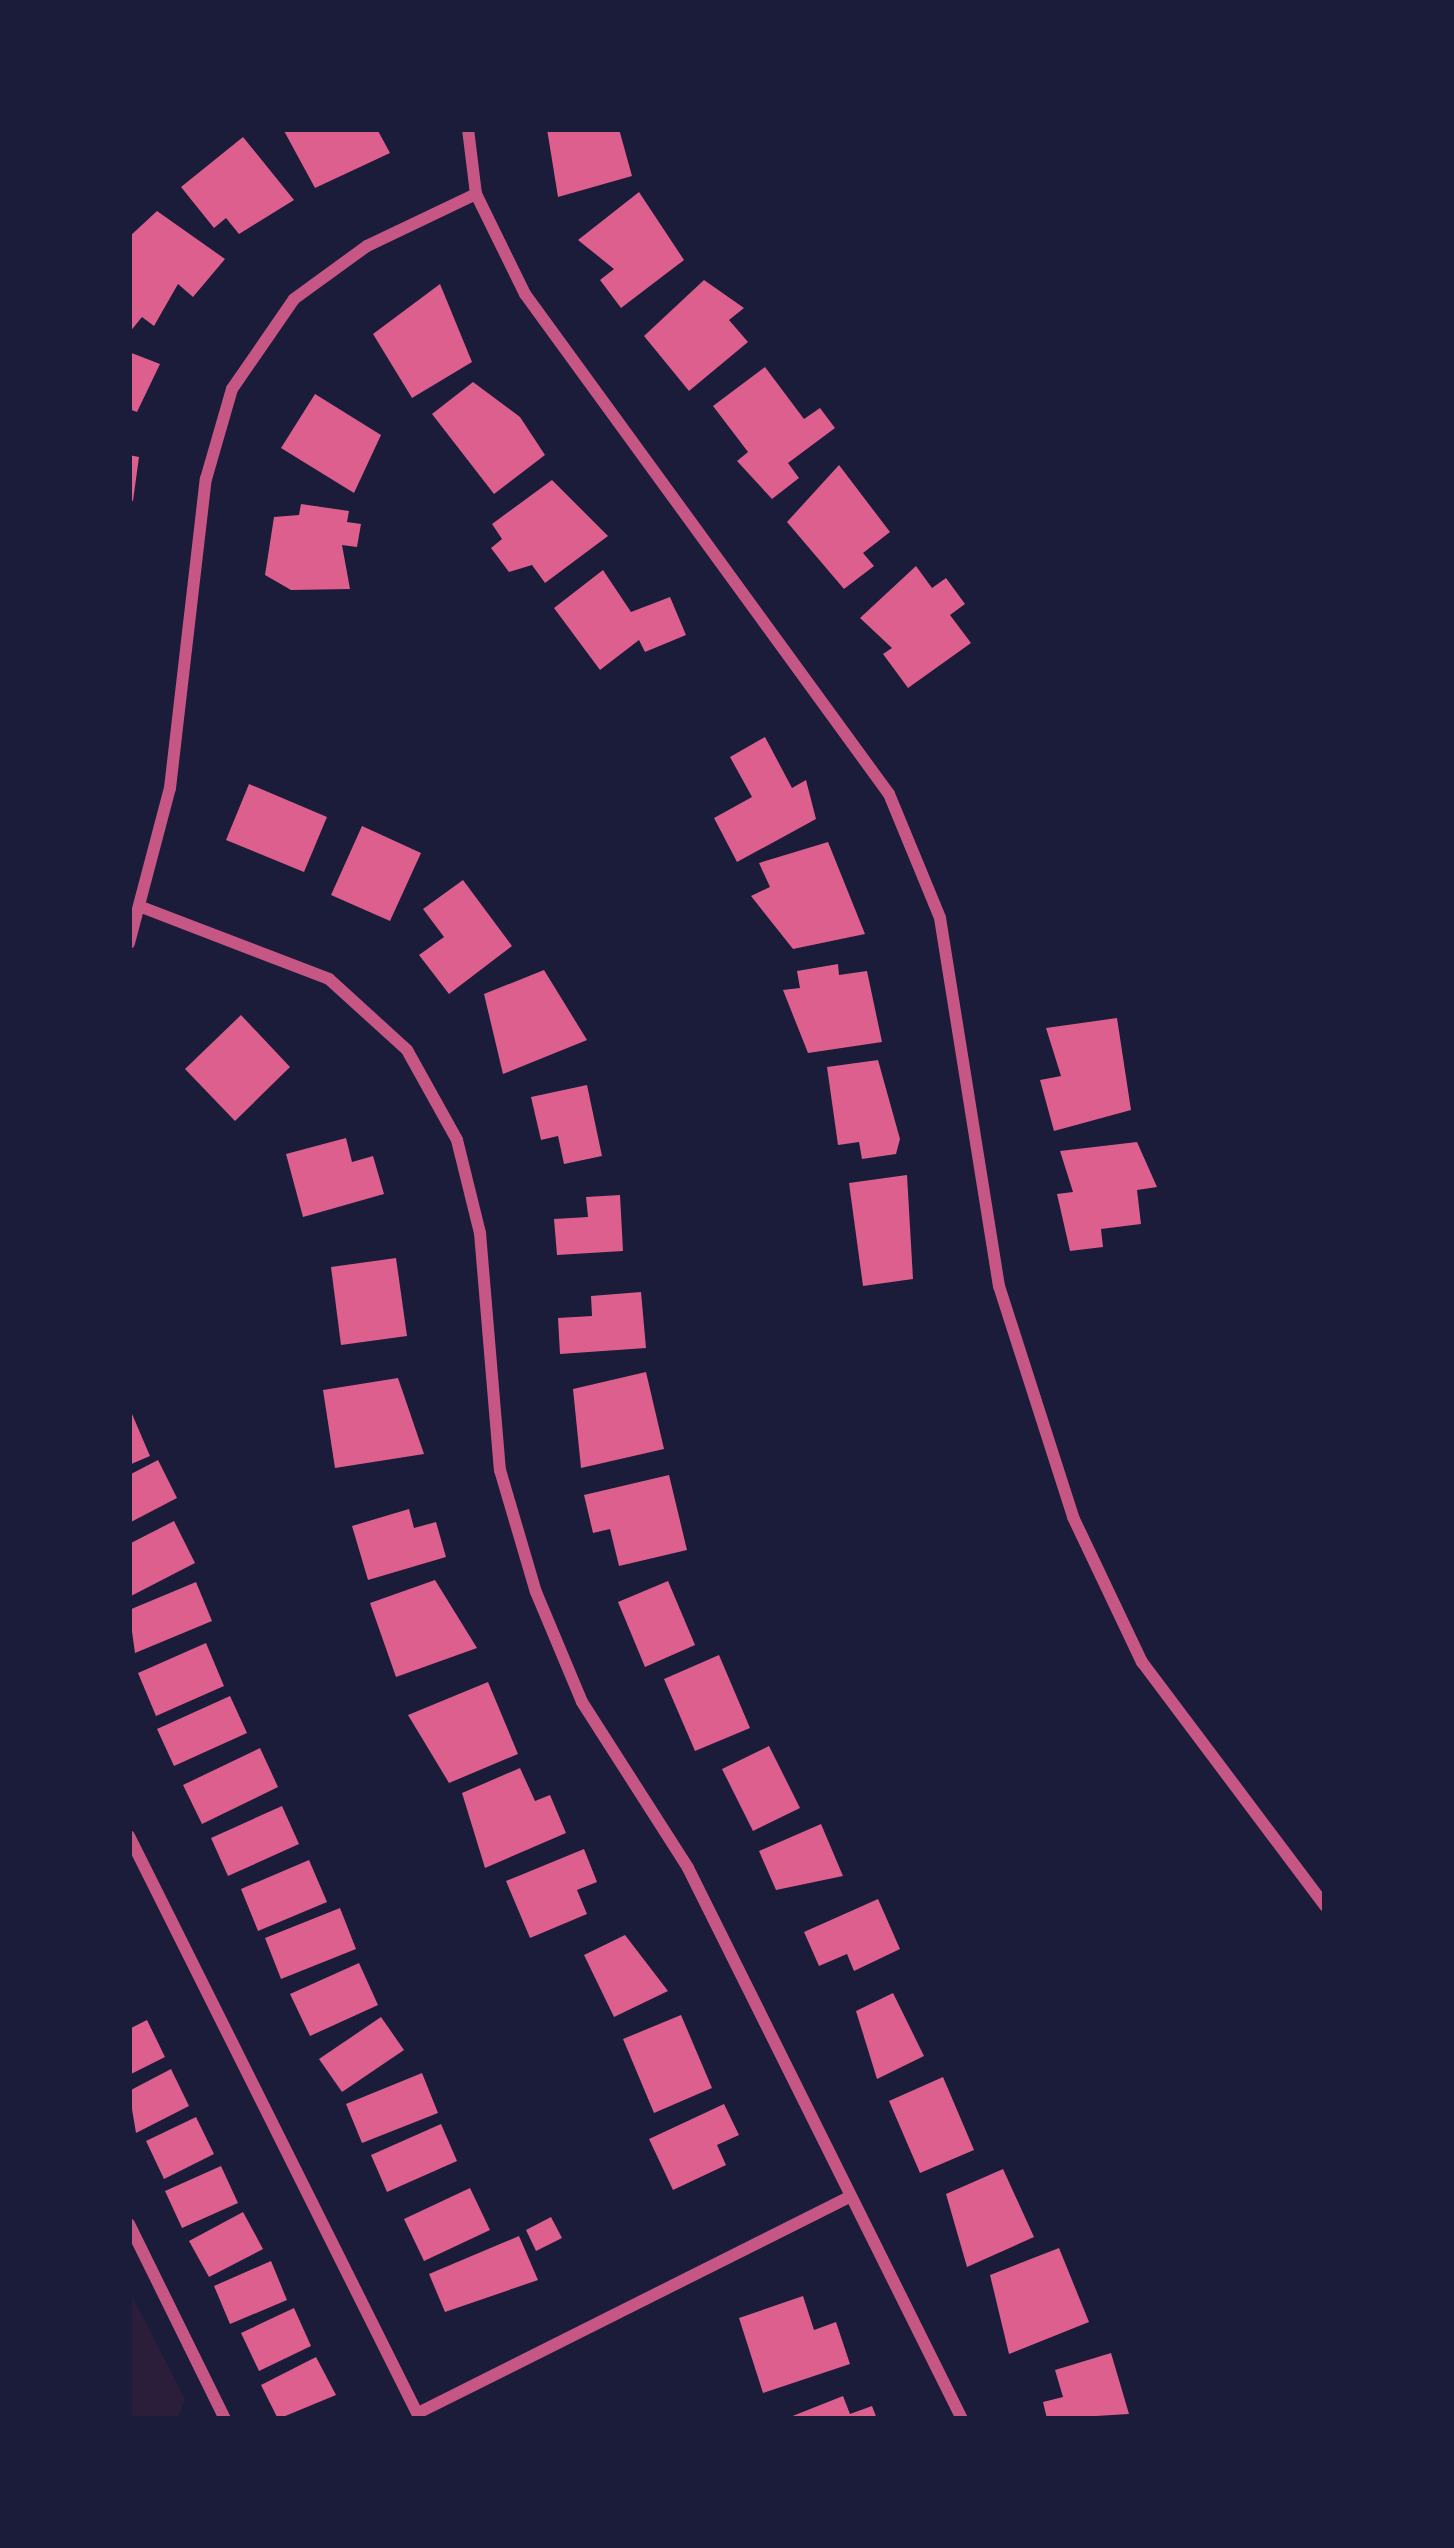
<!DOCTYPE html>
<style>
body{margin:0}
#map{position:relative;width:1454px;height:2548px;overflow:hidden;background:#1b1b3a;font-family:"Libre Baskerville",serif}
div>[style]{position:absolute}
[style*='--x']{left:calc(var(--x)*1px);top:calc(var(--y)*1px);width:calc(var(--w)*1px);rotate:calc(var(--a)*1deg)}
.green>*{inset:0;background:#2a1e3b}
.building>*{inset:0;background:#dd5f8e}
.path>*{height:6px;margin:-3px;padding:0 3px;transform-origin:3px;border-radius:3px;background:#ff6b9d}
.minor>*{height:12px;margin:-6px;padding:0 6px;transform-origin:6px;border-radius:6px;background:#c65784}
span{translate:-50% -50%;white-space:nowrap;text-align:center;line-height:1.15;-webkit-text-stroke:9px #1b1b3a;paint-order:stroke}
.frame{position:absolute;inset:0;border:132px solid #1b1b3a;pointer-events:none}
</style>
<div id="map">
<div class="green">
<i style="clip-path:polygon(129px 2290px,185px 2399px,177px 2419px,129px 2419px)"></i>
</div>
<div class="building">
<i style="clip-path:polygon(283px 129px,377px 129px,390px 153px,315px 188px)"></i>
<i style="clip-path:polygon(547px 129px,619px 129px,632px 176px,558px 197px)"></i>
<i style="clip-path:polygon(243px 137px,294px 200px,239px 234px,226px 218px,214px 228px,181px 187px)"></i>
<i style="clip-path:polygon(639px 192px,684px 260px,621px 308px,600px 280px,614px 269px,578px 240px)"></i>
<i style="clip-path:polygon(157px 211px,225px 259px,193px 297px,178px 284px,154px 326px,142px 317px,129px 333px,129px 237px)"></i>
<i style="clip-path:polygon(704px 280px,744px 308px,729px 320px,748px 342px,689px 391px,644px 336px)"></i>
<i style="clip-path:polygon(440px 284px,472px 362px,412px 398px,373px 334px)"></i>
<i style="clip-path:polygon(129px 352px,160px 364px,137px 412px,129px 409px)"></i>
<i style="clip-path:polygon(765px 367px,804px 419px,820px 408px,835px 428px,788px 463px,799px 478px,772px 499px,737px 461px,748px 452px,713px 406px)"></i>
<i style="clip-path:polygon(473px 382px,520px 417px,545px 455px,494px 494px,432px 414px)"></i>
<i style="clip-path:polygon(315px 394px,381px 435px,354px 493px,281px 448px)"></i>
<i style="clip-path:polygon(129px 455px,139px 457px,133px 501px,129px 500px)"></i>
<i style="clip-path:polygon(839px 465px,890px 532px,863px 553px,874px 566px,844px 589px,787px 522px)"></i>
<i style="clip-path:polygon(552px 480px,608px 536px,545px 583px,532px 565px,509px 572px,491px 548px,502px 539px,492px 524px)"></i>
<i style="clip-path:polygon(301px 504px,349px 511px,347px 522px,361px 524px,357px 547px,342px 545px,350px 589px,291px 590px,265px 575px,274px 517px,299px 515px)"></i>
<i style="clip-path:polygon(916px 566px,932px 588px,946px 578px,965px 604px,950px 615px,971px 643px,908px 688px,883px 654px,892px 648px,860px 618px)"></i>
<i style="clip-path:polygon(603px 570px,631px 612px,670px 597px,686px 635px,645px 652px,639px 640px,600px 670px,554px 608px)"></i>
<i style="clip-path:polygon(765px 737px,792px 788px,806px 780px,816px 819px,737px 862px,714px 818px,752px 797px,730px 757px)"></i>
<i style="clip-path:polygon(249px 784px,327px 817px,304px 872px,226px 840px)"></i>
<i style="clip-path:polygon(362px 826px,421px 853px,390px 921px,331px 895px)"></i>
<i style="clip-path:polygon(828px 842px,865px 934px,793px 949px,751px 896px,770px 887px,759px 863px)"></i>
<i style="clip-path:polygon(463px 880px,512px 946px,449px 994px,419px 955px,444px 937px,423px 909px)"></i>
<i style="clip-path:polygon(838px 964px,839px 975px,867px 971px,882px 1042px,808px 1053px,783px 990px,800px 988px,797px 971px)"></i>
<i style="clip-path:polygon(544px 970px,587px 1040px,503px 1074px,484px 994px)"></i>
<i style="clip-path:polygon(241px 1015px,290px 1067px,235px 1121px,185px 1069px)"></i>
<i style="clip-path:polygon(1117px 1018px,1131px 1110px,1054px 1131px,1040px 1080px,1061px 1076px,1046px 1028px)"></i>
<i style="clip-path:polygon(878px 1060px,900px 1139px,896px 1154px,862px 1159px,859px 1142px,838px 1145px,827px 1067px)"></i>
<i style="clip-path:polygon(587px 1085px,602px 1156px,564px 1164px,558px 1136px,541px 1140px,531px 1097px)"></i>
<i style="clip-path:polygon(346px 1138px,352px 1162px,373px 1156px,384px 1194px,303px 1217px,286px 1154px)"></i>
<i style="clip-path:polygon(1137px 1142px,1157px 1187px,1137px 1190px,1141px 1224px,1101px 1229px,1103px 1247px,1070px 1251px,1057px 1194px,1073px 1192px,1060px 1151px)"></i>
<i style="clip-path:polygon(907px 1175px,913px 1279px,863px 1286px,849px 1183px)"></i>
<i style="clip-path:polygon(620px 1195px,623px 1251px,557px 1255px,554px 1219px,588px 1217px,586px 1197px)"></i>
<i style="clip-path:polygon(396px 1258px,407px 1336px,341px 1345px,331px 1267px)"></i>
<i style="clip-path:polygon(641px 1292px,646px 1348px,560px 1354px,558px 1318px,592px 1316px,591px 1296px)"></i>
<i style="clip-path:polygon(646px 1372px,664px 1449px,581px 1468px,573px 1389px)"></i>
<i style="clip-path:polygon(398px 1378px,424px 1454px,335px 1468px,323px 1390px)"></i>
<i style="clip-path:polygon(129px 1407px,150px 1456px,129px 1465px)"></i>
<i style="clip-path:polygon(158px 1460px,177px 1498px,129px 1523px,129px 1475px)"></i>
<i style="clip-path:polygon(669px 1475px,687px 1550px,619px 1566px,610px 1529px,593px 1533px,584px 1495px)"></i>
<i style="clip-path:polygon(409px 1509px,414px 1528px,436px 1522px,446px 1557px,368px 1580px,352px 1526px)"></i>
<i style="clip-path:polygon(174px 1521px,195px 1563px,129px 1597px,129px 1544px)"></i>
<i style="clip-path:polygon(435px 1580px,477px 1648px,396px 1677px,370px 1603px)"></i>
<i style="clip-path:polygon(668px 1581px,695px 1645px,645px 1667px,618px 1602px)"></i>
<i style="clip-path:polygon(196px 1582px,212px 1621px,135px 1653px,129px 1610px)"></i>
<i style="clip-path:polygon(206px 1643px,224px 1686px,156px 1716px,138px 1673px)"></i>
<i style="clip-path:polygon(719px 1655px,750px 1728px,695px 1751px,664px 1679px)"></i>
<i style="clip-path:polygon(488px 1682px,518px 1754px,449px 1783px,408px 1715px)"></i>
<i style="clip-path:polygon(230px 1696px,247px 1733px,174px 1766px,157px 1729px)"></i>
<i style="clip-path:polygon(769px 1746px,800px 1808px,753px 1831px,722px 1769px)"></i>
<i style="clip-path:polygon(260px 1748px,278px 1787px,202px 1824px,183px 1785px)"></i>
<i style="clip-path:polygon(520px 1768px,535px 1801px,550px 1795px,566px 1833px,485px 1868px,462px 1793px)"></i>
<i style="clip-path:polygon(282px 1806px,299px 1844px,228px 1876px,211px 1838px)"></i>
<i style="clip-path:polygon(821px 1824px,843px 1876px,776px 1890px,759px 1851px)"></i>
<i style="clip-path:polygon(584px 1849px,597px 1882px,577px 1890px,587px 1914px,530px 1938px,506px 1881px)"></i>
<i style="clip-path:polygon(309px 1860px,327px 1902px,258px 1931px,241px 1889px)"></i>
<i style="clip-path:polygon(878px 1899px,900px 1949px,854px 1971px,847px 1954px,819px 1966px,804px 1932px)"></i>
<i style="clip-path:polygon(340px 1908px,356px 1949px,281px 1979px,265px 1938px)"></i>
<i style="clip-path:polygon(625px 1935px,668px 1991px,614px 2017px,584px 1955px)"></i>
<i style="clip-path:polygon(359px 1963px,378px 2005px,310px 2036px,290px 1994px)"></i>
<i style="clip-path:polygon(893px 1993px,924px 2056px,877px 2079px,856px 2011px)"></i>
<i style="clip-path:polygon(681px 2015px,712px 2088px,654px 2113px,623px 2039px)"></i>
<i style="clip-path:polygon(381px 2017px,404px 2050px,342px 2092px,319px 2059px)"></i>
<i style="clip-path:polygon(147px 2020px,165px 2057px,129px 2075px,129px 2029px)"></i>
<i style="clip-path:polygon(171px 2069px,189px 2106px,136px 2133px,129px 2091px)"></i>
<i style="clip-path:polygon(422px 2073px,438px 2113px,362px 2143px,346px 2104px)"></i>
<i style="clip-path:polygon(943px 2077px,974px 2150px,920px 2173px,889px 2101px)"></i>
<i style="clip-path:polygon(724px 2104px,739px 2135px,717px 2145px,726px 2165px,673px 2190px,649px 2139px)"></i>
<i style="clip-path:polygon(196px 2117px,214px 2154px,164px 2179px,146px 2141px)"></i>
<i style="clip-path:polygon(441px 2124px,457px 2161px,387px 2192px,371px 2155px)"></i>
<i style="clip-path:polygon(221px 2166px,238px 2203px,182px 2228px,165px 2191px)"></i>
<i style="clip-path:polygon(1003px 2169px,1034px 2237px,967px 2267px,946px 2194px)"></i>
<i style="clip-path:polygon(470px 2188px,490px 2230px,424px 2261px,404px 2219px)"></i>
<i style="clip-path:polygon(243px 2212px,263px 2249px,209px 2277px,189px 2241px)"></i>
<i style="clip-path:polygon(551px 2217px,562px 2238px,536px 2251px,526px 2230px)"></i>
<i style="clip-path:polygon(519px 2236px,538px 2280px,445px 2312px,429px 2274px)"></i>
<i style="clip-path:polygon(1059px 2248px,1089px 2322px,1009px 2354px,990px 2275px)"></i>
<i style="clip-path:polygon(271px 2261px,287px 2300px,230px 2324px,214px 2286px)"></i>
<i style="clip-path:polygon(803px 2296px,814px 2330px,836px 2322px,850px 2364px,763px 2393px,739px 2318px)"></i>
<i style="clip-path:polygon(294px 2308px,311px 2346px,259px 2371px,241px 2333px)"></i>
<i style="clip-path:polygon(1111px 2353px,1129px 2414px,1047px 2419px,1043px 2402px,1063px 2397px,1055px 2370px)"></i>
<i style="clip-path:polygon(316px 2357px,336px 2395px,278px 2419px,261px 2385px)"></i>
<i style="clip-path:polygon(843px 2396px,850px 2414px,872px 2406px,877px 2419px,785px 2419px)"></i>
</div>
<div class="path">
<i style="--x:1324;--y:129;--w:2;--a:63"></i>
</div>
<div class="minor">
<i style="--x:468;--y:129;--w:65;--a:83"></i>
<i style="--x:476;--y:194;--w:111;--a:63.9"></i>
<i style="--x:525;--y:294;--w:618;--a:53.95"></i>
<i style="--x:889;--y:794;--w:134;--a:67.6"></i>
<i style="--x:940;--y:918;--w:373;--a:80.9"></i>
<i style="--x:999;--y:1286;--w:243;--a:72.2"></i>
<i style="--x:1073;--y:1517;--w:161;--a:64.6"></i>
<i style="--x:1142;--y:1662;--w:305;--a:53.1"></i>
<i style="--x:144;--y:908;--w:198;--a:21"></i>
<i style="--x:329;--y:979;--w:105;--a:42.3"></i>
<i style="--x:407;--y:1050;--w:103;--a:60.9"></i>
<i style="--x:457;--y:1140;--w:96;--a:76.1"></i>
<i style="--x:480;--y:1233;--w:238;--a:85.2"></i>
<i style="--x:500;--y:1470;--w:127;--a:73.6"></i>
<i style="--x:536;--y:1592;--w:119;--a:67.3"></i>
<i style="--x:582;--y:1702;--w:197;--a:57.4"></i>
<i style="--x:688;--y:1868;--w:615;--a:63.56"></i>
<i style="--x:129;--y:943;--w:160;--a:-75.2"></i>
<i style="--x:170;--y:788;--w:311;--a:-83.4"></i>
<i style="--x:206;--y:479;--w:94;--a:-73.9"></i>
<i style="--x:232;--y:389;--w:109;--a:-55.4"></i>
<i style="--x:294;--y:299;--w:90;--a:-36"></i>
<i style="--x:367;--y:246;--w:121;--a:-25.5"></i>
<i style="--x:129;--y:1836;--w:652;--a:63.47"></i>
<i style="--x:129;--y:2224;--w:217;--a:63.8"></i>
<i style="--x:418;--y:2413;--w:482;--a:-26.6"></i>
</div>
<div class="frame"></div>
</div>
